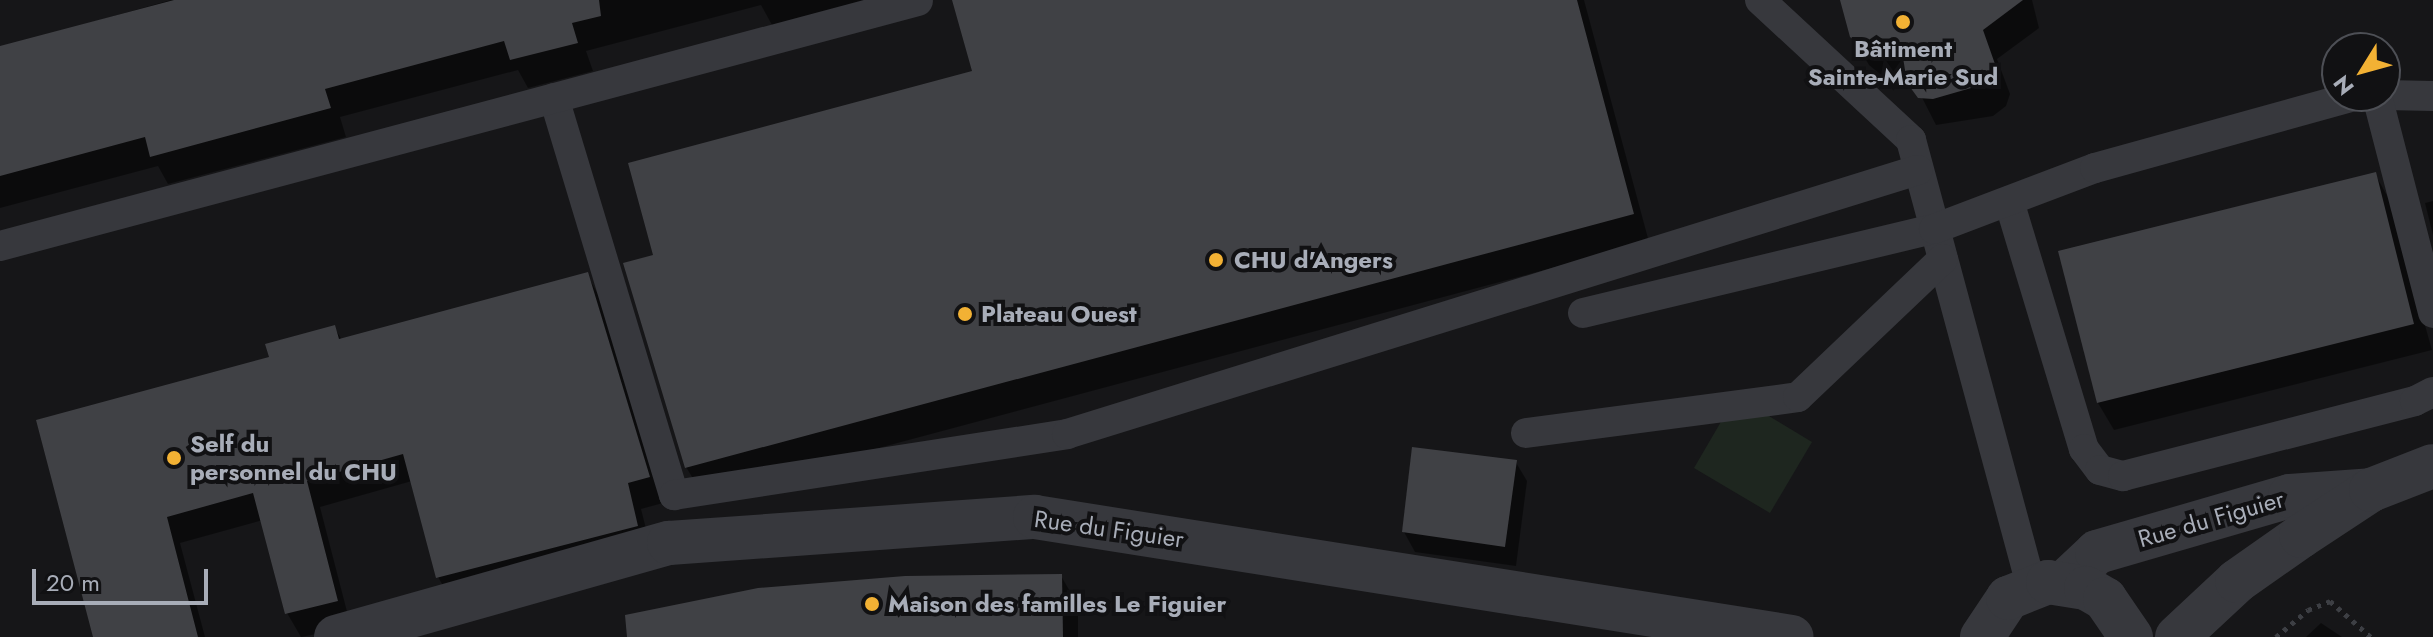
<!DOCTYPE html>
<meta charset="utf-8">
<style>
body{margin:0}
#map{position:relative;width:2433px;height:637px;overflow:hidden;background:#161618;font-family:Jost,sans-serif}
div>[style]{position:absolute}
[style*='--x']{left:calc(var(--x)*1px);top:calc(var(--y)*1px);width:calc(var(--w)*1px);rotate:calc(var(--a)*1deg)}
.green>*{inset:0;background:#1e261f}
.shadow>*{inset:0;background:#0007}
.building>*{inset:0;background:#404145}
.path>*{height:5px;margin-top:-2.5px;transform-origin:0;background:repeating-linear-gradient(90deg,#3d3f44 0 4px,transparent 0 10px)}
.lane>*{height:30px;margin:-15px;padding:0 15px;transform-origin:15px;border-radius:15px;background:#37383d}
.street>*{height:44px;margin:-22px;padding:0 22px;transform-origin:22px;border-radius:22px;background:#37383d}
.dots>*{width:22px;height:22px;translate:-50% -50%;box-sizing:border-box;border:4px solid #111113;border-radius:50%}
span{translate:-50% -50%;white-space:nowrap;text-align:center;line-height:1.15;-webkit-text-stroke:8px #111113;paint-order:stroke}
.poi-label{font-size:24px;color:#a8adb8;font-weight:700}
.left{translate:0 -50%;text-align:left}
.street-label{font-size:24px;color:#a8adb8}
.north{position:absolute;left:2321px;top:32px;width:80px;height:80px;box-sizing:border-box;background:#111113;border:2px solid #4d4f55;border-radius:50%;rotate:233deg;font-size:22px;font-weight:700;line-height:32px;text-align:center;color:#a8adb8}
.north::after{content:'';display:block;margin:auto;width:28px;height:36px;background:#f2b134;clip-path:polygon(50% 0,100% 100%,50% 72%,0 100%)}
.scale{position:absolute;left:32px;top:569px;width:176px;height:36px;box-sizing:border-box;border:4px solid #a8adb8;border-top:0;padding-left:10px;font-size:24px;line-height:28px;white-space:nowrap;color:#a8adb8;-webkit-text-stroke:6px #111113;paint-order:stroke}
</style>
<div id="map">
<div class="green">
<i style="clip-path:polygon(1736px 396px,1812px 442px,1770px 513px,1694px 468px)"></i>
</div>
<div class="shadow">
<i style="clip-path:polygon(171px 0,911px 0,778px 36px,761px 5px,586px 51px,593px 71px,528px 88px,518px 70px,340px 117px,346px 137px,168px 184px,158px 166px,0 208px,0 48px)"></i>
<i style="clip-path:polygon(954px 0,1584px 0,1649px 242px,703px 495px,686px 467px,655px 257px,974px 73px)"></i>
<i style="clip-path:polygon(1842px 0,2032px 0,2039px 28px,1997px 59px,2010px 94px,2006px 106px,1993px 116px,1936px 125px,1912px 78px,1880px 74px,1869px 65px,1852px 36px)"></i>
<i style="clip-path:polygon(2375px 174px,2390px 201px,2432px 350px,2114px 430px,2098px 403px,2061px 253px)"></i>
<i style="clip-path:polygon(2433px 201px,2433px 235px,2425px 203px)"></i>
<i style="clip-path:polygon(587px 275px,602px 301px,663px 503px,641px 509px,652px 552px,453px 603px,438px 577px,412px 481px,320px 507px,351px 627px,301px 637px,287px 613px,263px 520px,180px 543px,205px 637px,96px 637px,39px 421px,272px 358px,334px 327px,342px 340px)"></i>
<i style="clip-path:polygon(1515px 461px,1527px 481px,1516px 566px,1415px 552px,1404px 532px)"></i>
<i style="clip-path:polygon(1061px 576px,1078px 605px,1078px 637px,670px 637px)"></i>
<i style="clip-path:polygon(2321px 623px,2342px 637px,2306px 637px)"></i>
</div>
<div class="building">
<i style="clip-path:polygon(174px 0,599px 0,601px 16px,572px 23px,578px 43px,510px 60px,504px 41px,325px 89px,331px 108px,150px 157px,145px 137px,0 176px,0 46px)"></i>
<i style="clip-path:polygon(952px 0,1577px 0,1634px 214px,685px 468px,623px 263px,653px 255px,628px 163px,972px 71px)"></i>
<i style="clip-path:polygon(1840px 0,2023px 0,1983px 30px,1995px 64px,1985px 84px,1933px 99px,1918px 98px,1910px 87px,1898px 51px,1862px 46px,1850px 37px)"></i>
<i style="clip-path:polygon(2376px 172px,2414px 324px,2097px 403px,2058px 251px)"></i>
<i style="clip-path:polygon(588px 272px,650px 477px,628px 483px,638px 526px,436px 578px,403px 454px,307px 481px,338px 601px,285px 614px,253px 493px,167px 517px,198px 637px,93px 637px,36px 420px,269px 357px,265px 344px,335px 325px,339px 339px)"></i>
<i style="clip-path:polygon(1412px 447px,1517px 460px,1505px 547px,1402px 532px)"></i>
<i style="clip-path:polygon(1062px 574px,1063px 637px,627px 637px,625px 615px,758px 588px,905px 576px)"></i>
</div>
<div class="path">
<i style="--x:2276;--y:637;--w:42;--a:-40.2"></i>
<i style="--x:2308;--y:610;--w:24;--a:-22"></i>
<i style="--x:2330;--y:601;--w:55;--a:41.3"></i>
</div>
<div class="lane">
<i style="--x:1760;--y:0;--w:206;--a:42.8"></i>
<i style="--x:1911;--y:140;--w:462;--a:74.9"></i>
<i style="--x:2385;--y:95;--w:48;--a:1.2"></i>
<i style="--x:2377;--y:96;--w:224;--a:75.5"></i>
<i style="--x:554;--y:98;--w:415;--a:73.2"></i>
<i style="--x:674;--y:495;--w:398;--a:-8.8"></i>
<i style="--x:1067;--y:434;--w:891;--a:-17.24"></i>
<i style="--x:2009;--y:201;--w:259;--a:73.2"></i>
<i style="--x:2084;--y:449;--w:26;--a:53"></i>
<i style="--x:2100;--y:470;--w:24;--a:15"></i>
<i style="--x:2123;--y:476;--w:301;--a:-14.4"></i>
<i style="--x:2415;--y:401;--w:20;--a:-27"></i>
<i style="--x:0;--y:246;--w:950;--a:-14.94"></i>
<i style="--x:1583;--y:313;--w:361;--a:-13.5"></i>
<i style="--x:1934;--y:229;--w:172;--a:-20.8"></i>
<i style="--x:2095;--y:168;--w:269;--a:-15.5"></i>
<i style="--x:1526;--y:433;--w:274;--a:-7.5"></i>
<i style="--x:1798;--y:397;--w:200;--a:-43.6"></i>
</div>
<div class="street">
<i style="--x:2064;--y:583;--w:45;--a:-43.2"></i>
<i style="--x:2097;--y:552;--w:201;--a:-16.2"></i>
<i style="--x:2290;--y:496;--w:81;--a:-4.2"></i>
<i style="--x:336;--y:637;--w:346;--a:-15.8"></i>
<i style="--x:669;--y:543;--w:367;--a:-4.1"></i>
<i style="--x:1035;--y:517;--w:766;--a:9.01"></i>
<i style="--x:1982;--y:637;--w:47;--a:-56.3"></i>
<i style="--x:2008;--y:598;--w:43;--a:-21.8"></i>
<i style="--x:2048;--y:582;--w:38;--a:9"></i>
<i style="--x:2086;--y:588;--w:22;--a:30"></i>
<i style="--x:2105;--y:599;--w:46;--a:55.6"></i>
<i style="--x:2177;--y:637;--w:82;--a:-43"></i>
<i style="--x:2237;--y:581;--w:78;--a:-35.1"></i>
<i style="--x:2301;--y:536;--w:84;--a:-33.3"></i>
<i style="--x:2371;--y:490;--w:66;--a:-21.2"></i>
</div>
<div class="dots">
<i style="left:1903px;top:22px;background:#f2b134"></i>
<i style="left:1216px;top:260px;background:#f2b134"></i>
<i style="left:965px;top:314px;background:#f2b134"></i>
<i style="left:174px;top:458px;background:#f2b134"></i>
<i style="left:872px;top:604px;background:#f2b134"></i>
</div>
<div class="poi-label">
<span style="left:1903px;top:63px">Bâtiment<br>Sainte-Marie Sud</span>
<span class="left" style="left:1234px;top:260px">CHU d'Angers</span>
<span class="left" style="left:981px;top:314px">Plateau Ouest</span>
<span class="left" style="left:190px;top:458px">Self du<br>personnel du CHU</span>
<span class="left" style="left:888px;top:604px">Maison des familles Le Figuier</span>
</div>
<div class="street-label">
<span style="left:2211px;top:519px;rotate:-16deg">Rue du Figuier</span>
<span style="left:1109px;top:529px;rotate:8deg">Rue du Figuier</span>
</div>
<div class="north">N</div>
<div class="scale">20 m</div>
</div>
